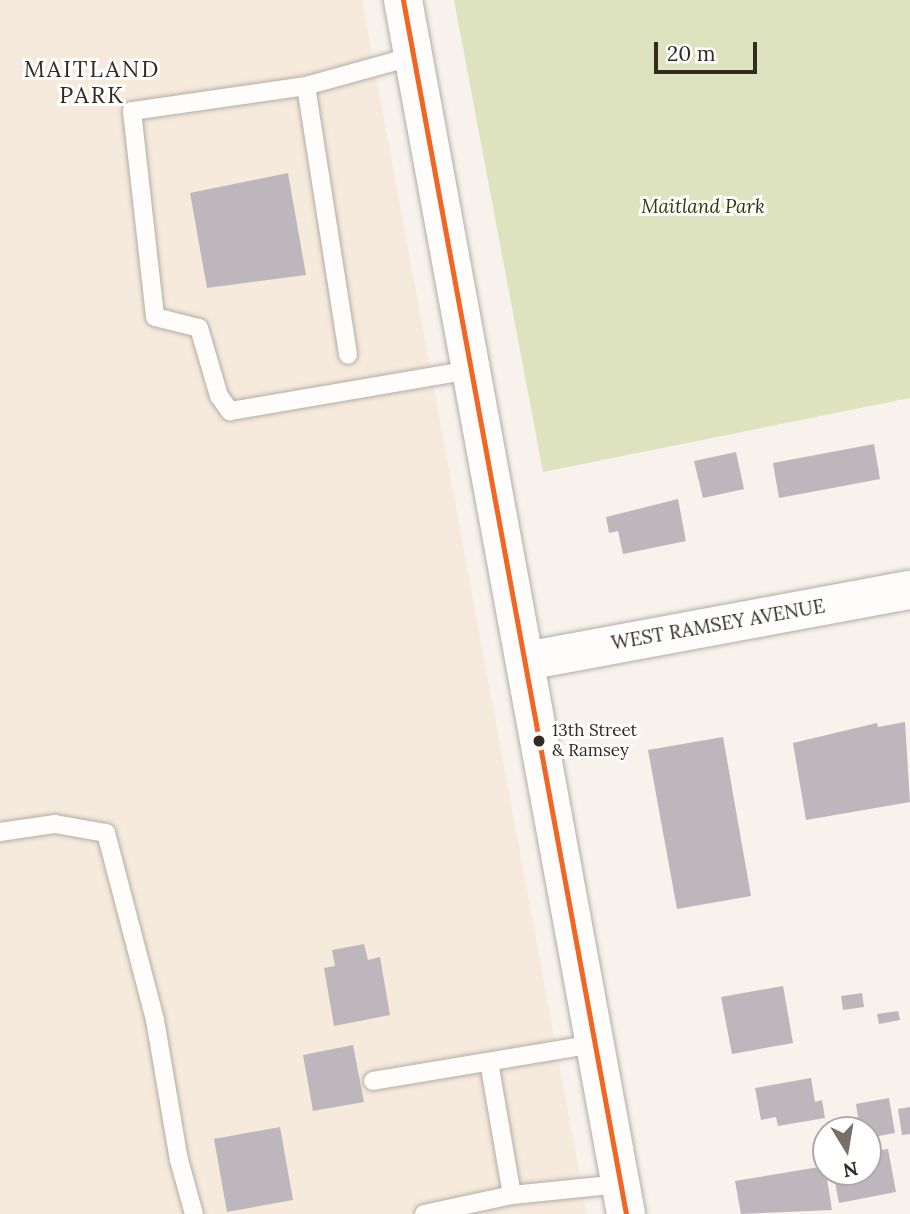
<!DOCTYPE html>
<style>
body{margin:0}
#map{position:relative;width:910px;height:1214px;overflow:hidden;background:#f7f2ec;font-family:Lora,serif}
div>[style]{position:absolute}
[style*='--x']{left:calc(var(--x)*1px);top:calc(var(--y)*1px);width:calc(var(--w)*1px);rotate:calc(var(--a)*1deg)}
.built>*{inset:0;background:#f6eadc}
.green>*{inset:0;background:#dce3be}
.building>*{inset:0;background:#beb6bd}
.roads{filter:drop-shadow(0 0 2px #b3aca5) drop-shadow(0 0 2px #b3aca5)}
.service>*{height:18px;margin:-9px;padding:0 9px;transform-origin:9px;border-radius:9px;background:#fefdfc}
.tertiary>*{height:38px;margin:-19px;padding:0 19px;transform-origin:19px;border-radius:19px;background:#fefdfc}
.bus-1>*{height:5px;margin:-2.5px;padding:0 2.5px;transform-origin:2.5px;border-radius:2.5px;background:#f26522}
.dots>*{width:19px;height:19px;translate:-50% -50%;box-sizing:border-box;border:4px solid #fff;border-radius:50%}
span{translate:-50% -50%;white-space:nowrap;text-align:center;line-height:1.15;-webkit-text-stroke:6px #fff;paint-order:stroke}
.bus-label{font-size:17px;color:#332a20}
.left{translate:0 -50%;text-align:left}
.park-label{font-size:19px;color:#2e3804;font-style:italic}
.street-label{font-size:19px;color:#332a20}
.quarter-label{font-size:23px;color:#332a20;letter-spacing:2px}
.north{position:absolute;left:812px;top:1116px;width:70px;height:70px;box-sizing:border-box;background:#fff;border:2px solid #adaaa6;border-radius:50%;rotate:169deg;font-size:19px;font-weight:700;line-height:28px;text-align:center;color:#332a20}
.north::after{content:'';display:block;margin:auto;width:24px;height:32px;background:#787067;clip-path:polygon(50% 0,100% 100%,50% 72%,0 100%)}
.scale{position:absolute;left:654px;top:42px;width:103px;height:32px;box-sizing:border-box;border:4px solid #332a20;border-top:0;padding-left:9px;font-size:21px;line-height:24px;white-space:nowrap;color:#332a20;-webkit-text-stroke:5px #fff;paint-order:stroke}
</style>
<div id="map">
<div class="built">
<i style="clip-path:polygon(0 0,362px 0,587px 1214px,0 1214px)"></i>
</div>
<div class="green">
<i style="clip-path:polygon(454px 0,910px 0,910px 398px,543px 472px)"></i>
</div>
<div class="building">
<i style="clip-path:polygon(288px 173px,306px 275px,207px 288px,190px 193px)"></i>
<i style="clip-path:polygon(874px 444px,880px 479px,779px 498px,773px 463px)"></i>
<i style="clip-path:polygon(736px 452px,744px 489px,703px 498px,694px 461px)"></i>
<i style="clip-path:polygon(678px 499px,686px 541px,623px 554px,618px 531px,609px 533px,606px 517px)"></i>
<i style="clip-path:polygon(905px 722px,910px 802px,806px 820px,793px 743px,877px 723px,878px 727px)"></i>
<i style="clip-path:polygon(723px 737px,751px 896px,677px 909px,648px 750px)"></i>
<i style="clip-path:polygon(364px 944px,368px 960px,380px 957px,390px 1015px,334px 1026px,324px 968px,335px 966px,332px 950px)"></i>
<i style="clip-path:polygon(783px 986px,793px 1043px,732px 1054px,721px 997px)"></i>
<i style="clip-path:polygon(862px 993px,864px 1007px,843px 1010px,841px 996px)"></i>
<i style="clip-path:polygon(898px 1011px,900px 1020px,879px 1024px,877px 1014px)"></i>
<i style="clip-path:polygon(353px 1045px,364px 1102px,313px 1111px,303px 1055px)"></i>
<i style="clip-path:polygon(811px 1078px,815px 1102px,822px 1100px,825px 1118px,778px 1126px,776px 1117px,761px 1120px,755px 1088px)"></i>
<i style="clip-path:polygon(889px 1098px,895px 1133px,868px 1138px,868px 1130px,860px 1130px,856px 1104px)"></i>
<i style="clip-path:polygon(910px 1107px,910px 1134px,902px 1135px,898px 1109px)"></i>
<i style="clip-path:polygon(280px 1127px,293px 1200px,227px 1212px,214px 1139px)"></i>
<i style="clip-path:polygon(888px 1149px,896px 1192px,839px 1203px,833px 1172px,868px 1172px,868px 1152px)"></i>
<i style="clip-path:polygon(825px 1166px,832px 1210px,741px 1214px,735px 1181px)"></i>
</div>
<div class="roads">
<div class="service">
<i style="--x:414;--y:56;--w:112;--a:164.5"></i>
<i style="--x:306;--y:86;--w:176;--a:171.8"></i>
<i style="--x:132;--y:111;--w:207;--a:83.6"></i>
<i style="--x:155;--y:317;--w:45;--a:14"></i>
<i style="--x:199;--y:328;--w:71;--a:73.6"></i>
<i style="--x:219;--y:396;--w:19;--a:54"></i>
<i style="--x:230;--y:411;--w:243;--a:-9.7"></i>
<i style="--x:306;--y:86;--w:272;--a:81.1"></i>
<i style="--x:0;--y:832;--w:56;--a:-8.3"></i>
<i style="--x:55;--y:824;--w:52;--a:10"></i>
<i style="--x:106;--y:833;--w:193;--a:75.3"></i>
<i style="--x:155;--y:1020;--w:142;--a:80.3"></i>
<i style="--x:179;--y:1160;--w:56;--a:74.5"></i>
<i style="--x:489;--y:1062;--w:135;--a:80.2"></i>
<i style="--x:373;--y:1081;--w:225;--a:-9.5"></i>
<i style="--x:424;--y:1214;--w:90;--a:-12.2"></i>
<i style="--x:512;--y:1195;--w:109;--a:-5.8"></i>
</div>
<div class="tertiary">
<i style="--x:403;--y:0;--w:1234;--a:79.59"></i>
<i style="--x:526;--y:661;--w:391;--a:-10.5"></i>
</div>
</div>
<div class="bus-1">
<i style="--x:403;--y:0;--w:1234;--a:79.59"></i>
</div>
<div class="dots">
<i style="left:539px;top:741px;background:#332a20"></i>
</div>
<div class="bus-label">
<span class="left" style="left:552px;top:741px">13th Street<br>&amp; Ramsey</span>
</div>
<div class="park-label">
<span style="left:703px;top:207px">Maitland Park</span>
</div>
<div class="street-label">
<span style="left:718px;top:625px;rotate:-10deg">WEST RAMSEY AVENUE</span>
</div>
<div class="quarter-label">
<span style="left:92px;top:82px">MAITLAND<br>PARK</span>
</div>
<div class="north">N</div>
<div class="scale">20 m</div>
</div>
